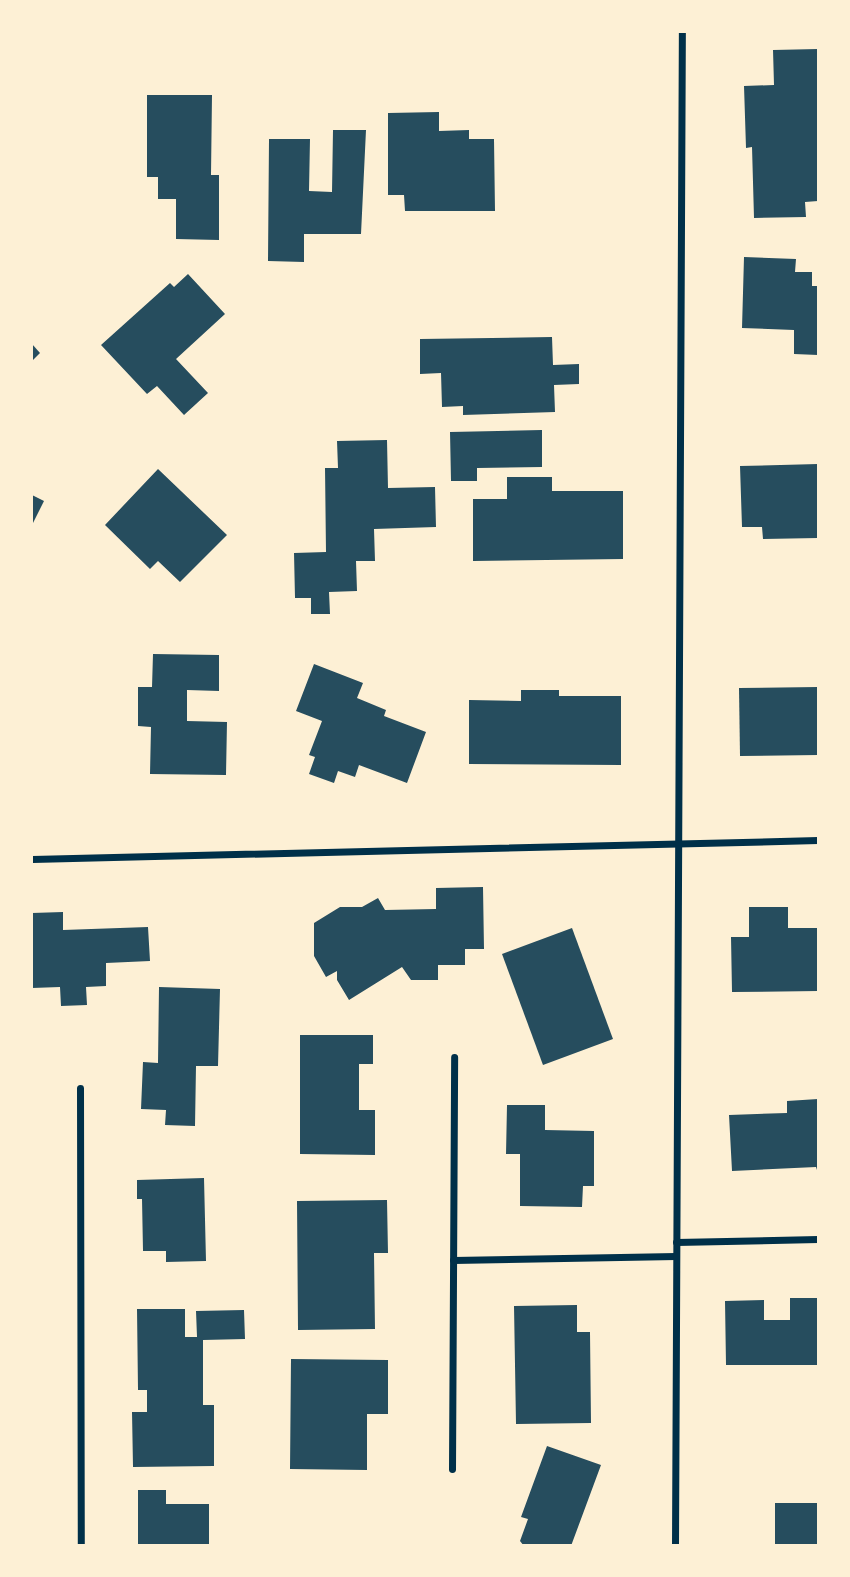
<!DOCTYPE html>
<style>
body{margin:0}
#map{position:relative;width:850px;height:1577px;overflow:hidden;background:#fdf0d5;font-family:Karla,sans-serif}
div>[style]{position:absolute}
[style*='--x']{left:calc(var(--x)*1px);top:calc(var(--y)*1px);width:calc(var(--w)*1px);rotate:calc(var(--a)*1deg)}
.building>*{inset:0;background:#264d5e}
.minor>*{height:7px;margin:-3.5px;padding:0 3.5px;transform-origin:3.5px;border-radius:3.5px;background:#003049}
span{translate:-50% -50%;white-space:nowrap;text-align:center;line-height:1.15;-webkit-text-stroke:5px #fdf0d5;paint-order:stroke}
.frame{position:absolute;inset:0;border:33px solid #fdf0d5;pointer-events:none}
</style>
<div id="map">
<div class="building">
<i style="clip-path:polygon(818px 49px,818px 201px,805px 202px,806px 217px,754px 218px,752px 147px,746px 148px,744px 86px,774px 85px,773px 50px)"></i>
<i style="clip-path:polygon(147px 95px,212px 95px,211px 175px,219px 175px,219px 240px,176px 239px,176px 199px,158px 199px,158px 177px,147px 177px)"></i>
<i style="clip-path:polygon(439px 112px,439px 131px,469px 130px,469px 139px,494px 139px,495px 211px,405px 211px,404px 195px,388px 195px,388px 113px)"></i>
<i style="clip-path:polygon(333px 130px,366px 130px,361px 234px,304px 234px,304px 262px,268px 261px,269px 139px,310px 139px,309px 191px,332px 192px)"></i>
<i style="clip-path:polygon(744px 257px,796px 259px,795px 272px,812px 272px,812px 286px,818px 286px,818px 355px,794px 354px,794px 330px,742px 328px)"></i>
<i style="clip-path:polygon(188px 274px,225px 314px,176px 359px,208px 393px,184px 415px,157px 386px,147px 394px,101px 345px,170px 283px,174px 287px)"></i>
<i style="clip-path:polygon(552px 337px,553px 365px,579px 364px,579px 384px,554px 385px,555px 412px,463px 415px,463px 406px,442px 407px,441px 373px,420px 374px,420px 339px)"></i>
<i style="clip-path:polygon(32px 344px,40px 353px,32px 361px)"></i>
<i style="clip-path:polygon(542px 430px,542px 467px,477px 468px,477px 481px,451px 481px,450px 432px)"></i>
<i style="clip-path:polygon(387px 440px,388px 488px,435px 487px,436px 527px,374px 529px,375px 561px,356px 561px,357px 591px,329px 592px,330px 614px,311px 614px,311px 598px,295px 598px,294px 553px,326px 552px,325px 468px,338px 468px,337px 441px)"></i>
<i style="clip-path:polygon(818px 464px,818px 538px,763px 539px,762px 527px,742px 527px,740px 466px)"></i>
<i style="clip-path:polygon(158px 469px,227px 535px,180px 582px,158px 561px,150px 569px,105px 525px)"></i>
<i style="clip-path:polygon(507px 477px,552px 477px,552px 491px,623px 491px,623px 559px,473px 561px,473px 499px,507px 499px)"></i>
<i style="clip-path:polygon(32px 495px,44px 501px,32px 525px)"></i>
<i style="clip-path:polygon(153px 654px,219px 655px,219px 691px,187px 690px,187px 721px,227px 722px,226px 775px,150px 774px,151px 727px,138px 726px,138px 687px,152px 687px)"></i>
<i style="clip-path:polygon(314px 664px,363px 683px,357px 698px,386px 710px,384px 716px,426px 732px,407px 783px,359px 765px,355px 777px,338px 771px,334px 783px,309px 774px,315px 757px,309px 755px,322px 721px,296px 711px)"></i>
<i style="clip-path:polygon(818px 687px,818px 755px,740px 756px,739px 688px)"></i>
<i style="clip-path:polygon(521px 690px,559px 690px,559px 696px,621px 696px,621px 765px,469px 764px,469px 700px,521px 701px)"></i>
<i style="clip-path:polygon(483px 887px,484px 949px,465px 949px,465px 965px,438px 965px,438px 980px,411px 980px,402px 967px,349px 1000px,337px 980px,337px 971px,326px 977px,314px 956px,314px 923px,340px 907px,362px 907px,378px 898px,385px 910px,436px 909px,436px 888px)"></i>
<i style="clip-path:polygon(749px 907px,788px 907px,788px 928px,818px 928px,818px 991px,732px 992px,731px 937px,749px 937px)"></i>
<i style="clip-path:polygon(63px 912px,63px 930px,148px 927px,150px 961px,106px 963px,106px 986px,86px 987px,87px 1005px,61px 1006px,60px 987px,32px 988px,32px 913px)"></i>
<i style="clip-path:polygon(572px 928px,613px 1039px,543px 1065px,502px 954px)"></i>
<i style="clip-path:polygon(159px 987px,220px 989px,218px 1066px,196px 1066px,195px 1126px,165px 1125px,166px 1110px,141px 1109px,143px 1062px,158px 1063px)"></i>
<i style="clip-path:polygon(300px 1035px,373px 1035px,373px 1064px,359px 1064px,359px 1110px,375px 1110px,375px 1155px,300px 1154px)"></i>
<i style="clip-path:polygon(818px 1099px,818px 1173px,816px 1167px,732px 1171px,729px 1115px,787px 1113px,787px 1101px)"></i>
<i style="clip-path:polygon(507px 1105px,545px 1105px,545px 1130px,594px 1131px,594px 1186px,583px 1186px,582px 1207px,520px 1206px,520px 1154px,506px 1154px)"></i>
<i style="clip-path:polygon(204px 1178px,206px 1261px,166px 1262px,166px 1251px,143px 1251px,142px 1199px,137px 1199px,137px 1180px)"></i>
<i style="clip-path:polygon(387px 1200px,388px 1253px,374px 1253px,375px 1329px,298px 1330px,297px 1201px)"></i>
<i style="clip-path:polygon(790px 1298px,818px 1298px,818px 1365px,726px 1365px,725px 1301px,764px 1300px,764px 1320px,790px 1320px)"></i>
<i style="clip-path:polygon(577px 1305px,577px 1332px,590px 1332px,591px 1423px,516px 1424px,514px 1306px)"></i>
<i style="clip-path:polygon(137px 1309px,185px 1309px,185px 1337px,197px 1337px,196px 1311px,244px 1310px,245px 1339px,203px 1340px,203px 1405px,214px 1405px,214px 1466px,133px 1467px,132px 1412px,147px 1412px,147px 1390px,138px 1390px)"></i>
<i style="clip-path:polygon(291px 1359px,388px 1360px,388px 1414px,367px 1414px,367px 1470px,290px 1469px)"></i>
<i style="clip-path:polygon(547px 1446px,601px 1465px,571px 1546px,524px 1546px,520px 1541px,528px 1519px,521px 1517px)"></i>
<i style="clip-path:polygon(138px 1490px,166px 1490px,166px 1504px,209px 1504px,209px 1546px,138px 1546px)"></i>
<i style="clip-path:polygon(775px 1503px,818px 1503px,818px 1546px,775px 1546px)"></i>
</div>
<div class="minor">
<i style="--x:32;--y:859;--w:786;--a:-1.38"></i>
<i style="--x:80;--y:1088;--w:458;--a:89.9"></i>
<i style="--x:676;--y:1242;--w:142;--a:-1.2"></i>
<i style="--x:453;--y:1260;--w:223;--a:-1"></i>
<i style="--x:452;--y:1469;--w:412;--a:-89.7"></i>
<i style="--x:675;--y:1546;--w:1514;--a:-89.74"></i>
</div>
<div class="frame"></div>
</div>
